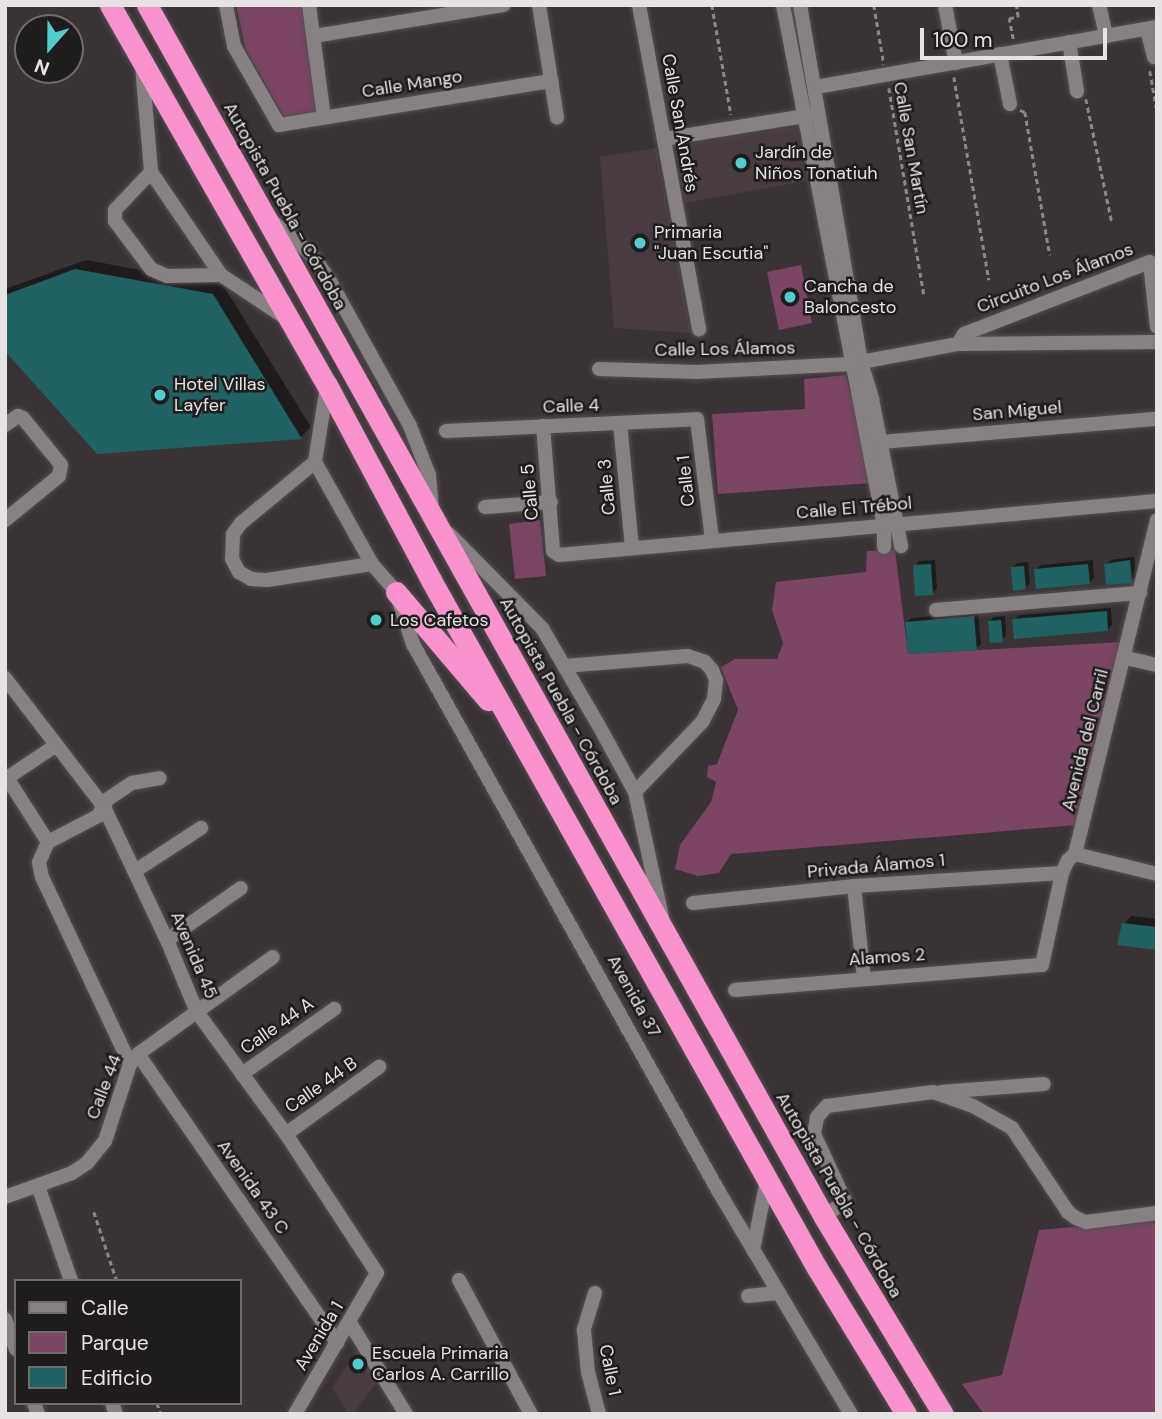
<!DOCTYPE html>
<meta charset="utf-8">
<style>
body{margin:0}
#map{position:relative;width:1162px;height:1419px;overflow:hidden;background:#393336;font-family:"DM Sans",sans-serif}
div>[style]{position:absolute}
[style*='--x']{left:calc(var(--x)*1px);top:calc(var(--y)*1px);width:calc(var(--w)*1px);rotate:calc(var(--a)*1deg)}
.built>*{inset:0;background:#483c42}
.green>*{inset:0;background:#7c4564}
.shadow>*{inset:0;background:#0007}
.building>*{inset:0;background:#206162}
.path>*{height:2.5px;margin-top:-1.25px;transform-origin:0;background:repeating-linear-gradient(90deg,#8b8688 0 5px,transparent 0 8.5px)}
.roads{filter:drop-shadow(0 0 2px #544f52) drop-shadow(0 0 2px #544f52)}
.minor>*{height:14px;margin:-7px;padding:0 7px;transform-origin:7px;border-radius:7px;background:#888184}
.highway>*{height:21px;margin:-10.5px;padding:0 10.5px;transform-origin:10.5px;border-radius:10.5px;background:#fa93cd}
.dots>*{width:19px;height:19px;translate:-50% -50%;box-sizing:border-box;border:4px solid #1f1c1d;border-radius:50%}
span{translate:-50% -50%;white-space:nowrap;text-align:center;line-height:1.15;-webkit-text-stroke:5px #1f1c1d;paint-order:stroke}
.street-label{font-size:18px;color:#e7e3e5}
.poi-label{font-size:18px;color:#e7e3e5}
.left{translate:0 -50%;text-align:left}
.frame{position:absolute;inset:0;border:7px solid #e7e3e5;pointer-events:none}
.legend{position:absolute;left:14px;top:1279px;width:228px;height:126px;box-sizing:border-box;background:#1f1c1d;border:2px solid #6f6c6d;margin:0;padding:9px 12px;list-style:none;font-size:21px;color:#e7e3e5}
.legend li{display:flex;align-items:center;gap:14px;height:35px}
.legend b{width:35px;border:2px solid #6f6c6d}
.north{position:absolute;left:14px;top:14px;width:70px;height:70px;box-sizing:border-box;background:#1f1c1d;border:2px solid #6f6c6d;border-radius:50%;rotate:201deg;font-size:19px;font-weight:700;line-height:28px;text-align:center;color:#e7e3e5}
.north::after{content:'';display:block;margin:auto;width:24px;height:32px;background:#52cdcf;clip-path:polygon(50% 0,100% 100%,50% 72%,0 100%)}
.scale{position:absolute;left:920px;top:28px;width:187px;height:32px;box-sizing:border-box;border:4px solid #e7e3e5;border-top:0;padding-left:9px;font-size:21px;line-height:24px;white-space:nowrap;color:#e7e3e5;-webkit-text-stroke:5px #1f1c1d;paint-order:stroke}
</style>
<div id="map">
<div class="built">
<i style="clip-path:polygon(796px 127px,806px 181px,684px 203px,676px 146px)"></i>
<i style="clip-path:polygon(656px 148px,691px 333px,614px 328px,600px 157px)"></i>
<i style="clip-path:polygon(359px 1347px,379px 1380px,353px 1414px,349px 1414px,332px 1388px)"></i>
</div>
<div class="green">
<i style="clip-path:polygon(236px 5px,302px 5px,317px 112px,284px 117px,246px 50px)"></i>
<i style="clip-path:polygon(801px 265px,812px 323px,779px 330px,767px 272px)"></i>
<i style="clip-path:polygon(846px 375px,871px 483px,718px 494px,712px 414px,805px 409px,804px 379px)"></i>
<i style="clip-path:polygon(540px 520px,546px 576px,515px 579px,509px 524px)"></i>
<i style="clip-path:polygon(895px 550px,908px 654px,1122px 642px,1076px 825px,731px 854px,719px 873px,698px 876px,675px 869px,680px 845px,711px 802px,716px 782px,707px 777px,708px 766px,717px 764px,738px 710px,721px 667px,735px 659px,777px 659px,783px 643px,772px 610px,776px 582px,866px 572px,867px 551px)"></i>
<i style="clip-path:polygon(1157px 1220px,1157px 1414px,984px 1414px,962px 1384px,1002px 1375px,1039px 1230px)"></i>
</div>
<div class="shadow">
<i style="clip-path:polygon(86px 260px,223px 285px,311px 427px,301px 437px,98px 452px,5px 349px,5px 289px)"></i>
<i style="clip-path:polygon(1134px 557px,1136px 576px,1131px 581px,1106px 564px,1111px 560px)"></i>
<i style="clip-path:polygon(935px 560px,937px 588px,933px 593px,915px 566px,919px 561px)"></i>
<i style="clip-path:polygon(1093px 560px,1094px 578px,1090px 582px,1036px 569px,1041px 565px)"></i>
<i style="clip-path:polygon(1028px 562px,1030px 583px,1025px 588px,1013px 567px,1017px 563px)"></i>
<i style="clip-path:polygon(1111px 608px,1112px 625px,1108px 629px,1014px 620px,1019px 615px)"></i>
<i style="clip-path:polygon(978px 612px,981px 644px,976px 648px,907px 622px,912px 618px)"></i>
<i style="clip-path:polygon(1005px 616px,1006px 635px,1002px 640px,990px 621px,994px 617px)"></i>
<i style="clip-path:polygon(1131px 916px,1157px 919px,1157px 948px,1124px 924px)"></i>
</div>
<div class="building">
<i style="clip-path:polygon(75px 269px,213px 294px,302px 439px,97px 454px,5px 351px,5px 295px)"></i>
<i style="clip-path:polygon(1130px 560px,1132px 583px,1106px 585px,1104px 564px)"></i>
<i style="clip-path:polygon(931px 564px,933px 595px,915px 596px,913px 565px)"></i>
<i style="clip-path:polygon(1088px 564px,1090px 584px,1036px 589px,1034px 569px)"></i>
<i style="clip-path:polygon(1024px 566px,1026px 589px,1013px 591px,1011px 567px)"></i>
<i style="clip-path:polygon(1107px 611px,1108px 631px,1014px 639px,1012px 619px)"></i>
<i style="clip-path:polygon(974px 616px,977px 650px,908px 654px,905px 622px)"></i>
<i style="clip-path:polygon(1001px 620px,1003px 642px,990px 643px,988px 621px)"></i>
<i style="clip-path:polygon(1122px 923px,1157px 927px,1157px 950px,1117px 945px)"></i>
</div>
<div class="path">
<i style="--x:712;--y:5;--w:111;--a:80.1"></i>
<i style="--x:874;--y:5;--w:60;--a:80.4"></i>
<i style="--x:1013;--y:39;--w:21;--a:-101"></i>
<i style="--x:1009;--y:18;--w:9;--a:-6"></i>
<i style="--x:1018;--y:17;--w:12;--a:-99"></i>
<i style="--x:1150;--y:71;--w:39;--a:80"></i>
<i style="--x:954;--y:77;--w:206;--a:80.2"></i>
<i style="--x:889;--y:88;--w:209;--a:80.4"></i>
<i style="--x:1086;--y:99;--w:126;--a:78.1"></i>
<i style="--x:1020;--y:110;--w:5;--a:22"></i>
<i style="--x:1025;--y:112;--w:145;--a:80.1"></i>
<i style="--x:94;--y:1212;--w:73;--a:71.6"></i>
<i style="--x:157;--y:1403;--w:12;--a:70"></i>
</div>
<div class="roads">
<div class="minor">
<i style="--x:226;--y:5;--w:42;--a:79"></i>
<i style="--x:234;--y:46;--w:91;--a:60.3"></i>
<i style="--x:279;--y:125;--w:276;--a:-9.2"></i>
<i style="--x:309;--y:5;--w:113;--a:82.4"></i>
<i style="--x:539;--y:5;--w:114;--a:80.9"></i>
<i style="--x:639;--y:5;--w:330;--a:79.5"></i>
<i style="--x:783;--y:5;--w:531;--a:79.03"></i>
<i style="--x:884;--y:526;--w:21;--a:90"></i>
<i style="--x:800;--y:5;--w:362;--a:80.3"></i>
<i style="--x:861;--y:362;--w:39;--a:73"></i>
<i style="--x:872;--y:399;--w:150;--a:78.8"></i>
<i style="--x:945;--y:5;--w:59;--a:79.3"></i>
<i style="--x:1099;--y:5;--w:32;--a:77"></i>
<i style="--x:1147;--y:29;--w:29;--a:76"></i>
<i style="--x:314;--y:36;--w:192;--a:-9.3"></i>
<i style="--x:1069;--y:42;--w:50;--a:80.7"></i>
<i style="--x:1000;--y:54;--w:51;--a:78.7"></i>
<i style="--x:142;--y:66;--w:106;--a:85.1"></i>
<i style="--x:151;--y:172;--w:125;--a:55.8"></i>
<i style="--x:221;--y:275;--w:78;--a:33.5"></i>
<i style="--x:816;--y:87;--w:346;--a:-10"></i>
<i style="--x:664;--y:139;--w:149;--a:-9.3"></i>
<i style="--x:151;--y:172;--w:52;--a:133.5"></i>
<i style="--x:115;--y:210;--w:11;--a:90"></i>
<i style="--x:115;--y:221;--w:60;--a:53.1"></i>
<i style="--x:151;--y:269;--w:17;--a:24"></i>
<i style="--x:167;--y:276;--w:54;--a:-1.1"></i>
<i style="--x:272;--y:221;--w:51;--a:40.2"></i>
<i style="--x:311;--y:254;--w:27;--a:54"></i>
<i style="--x:327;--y:276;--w:171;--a:61"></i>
<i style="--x:410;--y:426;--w:53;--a:68.8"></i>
<i style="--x:429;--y:475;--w:35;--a:85"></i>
<i style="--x:958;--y:344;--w:12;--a:-59"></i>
<i style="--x:964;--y:334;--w:199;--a:-21.2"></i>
<i style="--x:1150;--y:262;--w:65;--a:83.9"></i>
<i style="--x:861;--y:362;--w:99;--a:-10.5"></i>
<i style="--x:958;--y:344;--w:199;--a:-0.6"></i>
<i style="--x:599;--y:369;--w:98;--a:1.8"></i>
<i style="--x:697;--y:372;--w:154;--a:-3"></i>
<i style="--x:327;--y:386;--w:77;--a:99"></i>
<i style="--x:315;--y:462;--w:117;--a:60.8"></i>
<i style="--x:372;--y:564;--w:37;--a:49"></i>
<i style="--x:396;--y:592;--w:55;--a:71.9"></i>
<i style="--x:413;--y:644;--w:628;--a:60.82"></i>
<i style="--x:719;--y:1192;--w:258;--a:59.3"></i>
<i style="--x:620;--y:423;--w:125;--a:84.5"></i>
<i style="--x:5;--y:425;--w:16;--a:-35"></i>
<i style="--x:18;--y:416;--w:5;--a:22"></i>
<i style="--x:23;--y:418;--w:60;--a:51"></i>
<i style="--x:61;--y:465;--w:11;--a:100"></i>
<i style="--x:59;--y:476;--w:70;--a:140.8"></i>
<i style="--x:543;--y:426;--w:125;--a:85.4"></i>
<i style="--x:553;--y:551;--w:7;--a:34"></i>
<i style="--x:559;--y:555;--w:600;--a:-5.16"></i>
<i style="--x:446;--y:431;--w:251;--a:-2.7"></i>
<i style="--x:697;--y:419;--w:122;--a:82.9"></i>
<i style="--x:881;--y:442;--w:277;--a:-4.8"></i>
<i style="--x:315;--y:462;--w:96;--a:140.5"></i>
<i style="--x:241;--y:523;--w:14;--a:126"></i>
<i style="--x:233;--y:534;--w:25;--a:92"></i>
<i style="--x:232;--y:559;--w:15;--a:62"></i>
<i style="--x:239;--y:572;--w:14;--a:30"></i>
<i style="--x:251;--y:579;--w:16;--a:4"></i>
<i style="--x:267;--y:580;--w:106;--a:-8.7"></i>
<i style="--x:485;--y:507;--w:66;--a:-4.3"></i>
<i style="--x:449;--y:534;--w:132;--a:45.3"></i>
<i style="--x:542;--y:628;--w:113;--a:59.8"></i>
<i style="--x:599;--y:726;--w:75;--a:61.4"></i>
<i style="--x:635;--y:792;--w:128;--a:77.8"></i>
<i style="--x:936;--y:610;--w:205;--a:-4.8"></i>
<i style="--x:1126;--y:658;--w:32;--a:13"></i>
<i style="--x:564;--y:666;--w:124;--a:-4.6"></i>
<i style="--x:688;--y:656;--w:18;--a:19"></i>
<i style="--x:705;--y:662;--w:11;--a:49"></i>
<i style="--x:712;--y:670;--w:11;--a:68"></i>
<i style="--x:716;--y:680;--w:19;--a:96"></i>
<i style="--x:714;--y:699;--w:25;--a:117"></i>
<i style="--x:703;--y:721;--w:98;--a:133.8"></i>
<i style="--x:5;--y:678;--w:163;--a:52.5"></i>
<i style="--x:104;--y:807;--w:147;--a:64.7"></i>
<i style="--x:167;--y:940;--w:78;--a:67.4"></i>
<i style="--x:197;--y:1012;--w:151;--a:53.9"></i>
<i style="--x:286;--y:1134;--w:166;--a:56.8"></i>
<i style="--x:377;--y:1273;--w:163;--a:120.2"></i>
<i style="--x:48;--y:842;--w:22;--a:114"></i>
<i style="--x:39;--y:862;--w:15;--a:79"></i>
<i style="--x:42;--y:877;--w:207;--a:64.8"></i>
<i style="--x:48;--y:842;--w:56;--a:-27.5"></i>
<i style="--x:98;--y:816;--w:20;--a:-60"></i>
<i style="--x:108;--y:799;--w:29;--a:-34"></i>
<i style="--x:132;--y:783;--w:28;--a:-10"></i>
<i style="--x:48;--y:842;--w:72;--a:-122.6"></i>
<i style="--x:9;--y:781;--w:5;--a:-79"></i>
<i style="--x:10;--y:776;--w:54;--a:-33.7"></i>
<i style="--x:1075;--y:854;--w:84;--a:13.7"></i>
<i style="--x:135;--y:871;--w:79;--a:-33.1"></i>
<i style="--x:854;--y:886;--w:93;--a:83.8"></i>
<i style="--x:693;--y:903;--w:162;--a:-6"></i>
<i style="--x:854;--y:886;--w:208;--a:-3.6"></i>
<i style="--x:167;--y:940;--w:90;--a:-35.1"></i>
<i style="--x:735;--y:990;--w:308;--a:-4.7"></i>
<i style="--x:1042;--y:965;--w:94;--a:-77.7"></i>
<i style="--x:1062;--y:873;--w:14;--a:-65"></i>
<i style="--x:1068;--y:860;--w:9;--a:-41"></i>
<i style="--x:1075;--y:854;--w:344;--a:-76.2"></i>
<i style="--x:138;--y:1054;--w:351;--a:55.4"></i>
<i style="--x:242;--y:1074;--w:113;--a:-35.2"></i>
<i style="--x:941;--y:1092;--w:103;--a:-4.4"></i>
<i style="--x:286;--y:1134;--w:115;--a:-35.8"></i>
<i style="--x:38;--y:1186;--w:101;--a:70.8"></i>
<i style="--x:5;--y:1197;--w:71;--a:-19.7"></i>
<i style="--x:72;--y:1173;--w:18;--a:-34"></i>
<i style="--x:87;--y:1163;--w:28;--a:-51"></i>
<i style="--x:105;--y:1141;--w:81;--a:-72"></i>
<i style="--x:130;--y:1064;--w:13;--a:-51"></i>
<i style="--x:138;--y:1054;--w:166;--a:-35.7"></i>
<i style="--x:824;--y:1217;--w:26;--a:-37"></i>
<i style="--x:845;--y:1201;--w:74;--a:-114.8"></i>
<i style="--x:814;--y:1134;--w:17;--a:-80"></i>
<i style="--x:817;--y:1117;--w:15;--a:-48"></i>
<i style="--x:827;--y:1106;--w:107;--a:-7.5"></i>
<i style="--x:933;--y:1092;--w:42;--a:19.3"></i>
<i style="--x:973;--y:1106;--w:45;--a:29.4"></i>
<i style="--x:1012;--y:1128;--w:101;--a:56.3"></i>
<i style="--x:1068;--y:1212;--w:10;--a:37"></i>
<i style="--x:1076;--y:1218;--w:11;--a:22"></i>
<i style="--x:1086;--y:1222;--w:72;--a:-7.2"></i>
<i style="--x:753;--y:1250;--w:71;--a:-78.7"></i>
<i style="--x:459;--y:1280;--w:152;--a:61.8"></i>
<i style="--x:595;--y:1293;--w:39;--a:107"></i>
<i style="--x:584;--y:1330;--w:42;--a:84.6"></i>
<i style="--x:588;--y:1372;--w:43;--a:75.3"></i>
<i style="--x:748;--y:1296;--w:31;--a:-6"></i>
<i style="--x:5;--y:1319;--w:32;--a:70"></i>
<i style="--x:350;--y:1323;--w:107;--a:58.4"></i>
<i style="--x:34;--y:1403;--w:12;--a:70"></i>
<i style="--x:112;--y:1403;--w:12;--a:70"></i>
</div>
<div class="highway">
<i style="--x:110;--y:5;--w:438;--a:60.3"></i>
<i style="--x:327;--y:385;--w:221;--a:61.9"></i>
<i style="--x:431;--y:580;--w:789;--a:60.71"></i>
<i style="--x:817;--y:1268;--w:171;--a:58.6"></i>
<i style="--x:147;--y:5;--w:1388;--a:60.81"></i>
<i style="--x:824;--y:1217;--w:230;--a:58.9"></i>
<i style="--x:396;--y:592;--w:142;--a:49.6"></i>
</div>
</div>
<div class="dots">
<i style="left:741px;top:163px;background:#52cdcf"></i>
<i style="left:640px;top:243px;background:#52cdcf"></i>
<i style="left:790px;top:297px;background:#52cdcf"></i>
<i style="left:160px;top:395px;background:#52cdcf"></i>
<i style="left:376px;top:620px;background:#52cdcf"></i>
<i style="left:358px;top:1364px;background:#52cdcf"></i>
</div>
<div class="street-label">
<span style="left:412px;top:84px;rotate:-9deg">Calle Mango</span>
<span style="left:680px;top:123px;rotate:80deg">Calle San Andrés</span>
<span style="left:911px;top:148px;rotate:80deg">Calle San Martín</span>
<span style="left:285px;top:206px;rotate:61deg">Autopista Puebla - Córdoba</span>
<span style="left:1055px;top:278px;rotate:-21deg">Circuito Los Álamos</span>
<span style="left:725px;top:349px;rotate:-1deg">Calle Los Álamos</span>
<span style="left:571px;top:406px;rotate:-2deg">Calle 4</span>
<span style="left:1017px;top:411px;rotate:-5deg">San Miguel</span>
<span style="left:686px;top:481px;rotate:-96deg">Calle 1</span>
<span style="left:607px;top:487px;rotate:-95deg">Calle 3</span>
<span style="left:530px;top:492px;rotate:-95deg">Calle 5</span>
<span style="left:854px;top:508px;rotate:-5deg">Calle El Trébol</span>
<span style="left:561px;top:701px;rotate:61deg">Autopista Puebla - Córdoba</span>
<span style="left:1085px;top:740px;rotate:-76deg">Avenida del Carril</span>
<span style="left:876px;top:866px;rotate:-5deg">Privada Álamos 1</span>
<span style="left:194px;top:955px;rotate:67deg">Avenida 45</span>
<span style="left:887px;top:957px;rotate:-4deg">Alamos 2</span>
<span style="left:634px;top:996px;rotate:61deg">Avenida 37</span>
<span style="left:277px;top:1026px;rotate:-35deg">Calle 44 A</span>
<span style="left:321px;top:1085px;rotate:-35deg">Calle 44 B</span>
<span style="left:104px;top:1087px;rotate:-69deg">Calle 44</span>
<span style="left:253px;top:1187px;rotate:55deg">Avenida 43 C</span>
<span style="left:839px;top:1195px;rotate:60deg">Autopista Puebla - Córdoba</span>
<span style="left:319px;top:1336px;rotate:-59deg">Avenida 1</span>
<span style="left:610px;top:1370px;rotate:79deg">Calle 1</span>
</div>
<div class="poi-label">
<span class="left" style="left:755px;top:163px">Jardín de<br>Niños Tonatiuh</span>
<span class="left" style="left:654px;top:243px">Primaria<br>"Juan Escutia"</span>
<span class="left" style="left:804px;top:297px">Cancha de<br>Baloncesto</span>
<span class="left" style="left:174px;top:395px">Hotel Villas<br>Layfer</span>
<span class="left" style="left:390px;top:620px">Los Cafetos</span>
<span class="left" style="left:372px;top:1364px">Escuela Primaria<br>Carlos A. Carrillo</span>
</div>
<div class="frame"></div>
<ul class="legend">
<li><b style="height:9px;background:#888184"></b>Calle</li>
<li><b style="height:19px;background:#7c4564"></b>Parque</li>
<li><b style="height:19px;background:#206162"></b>Edificio</li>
</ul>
<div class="north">N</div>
<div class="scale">100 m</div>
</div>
